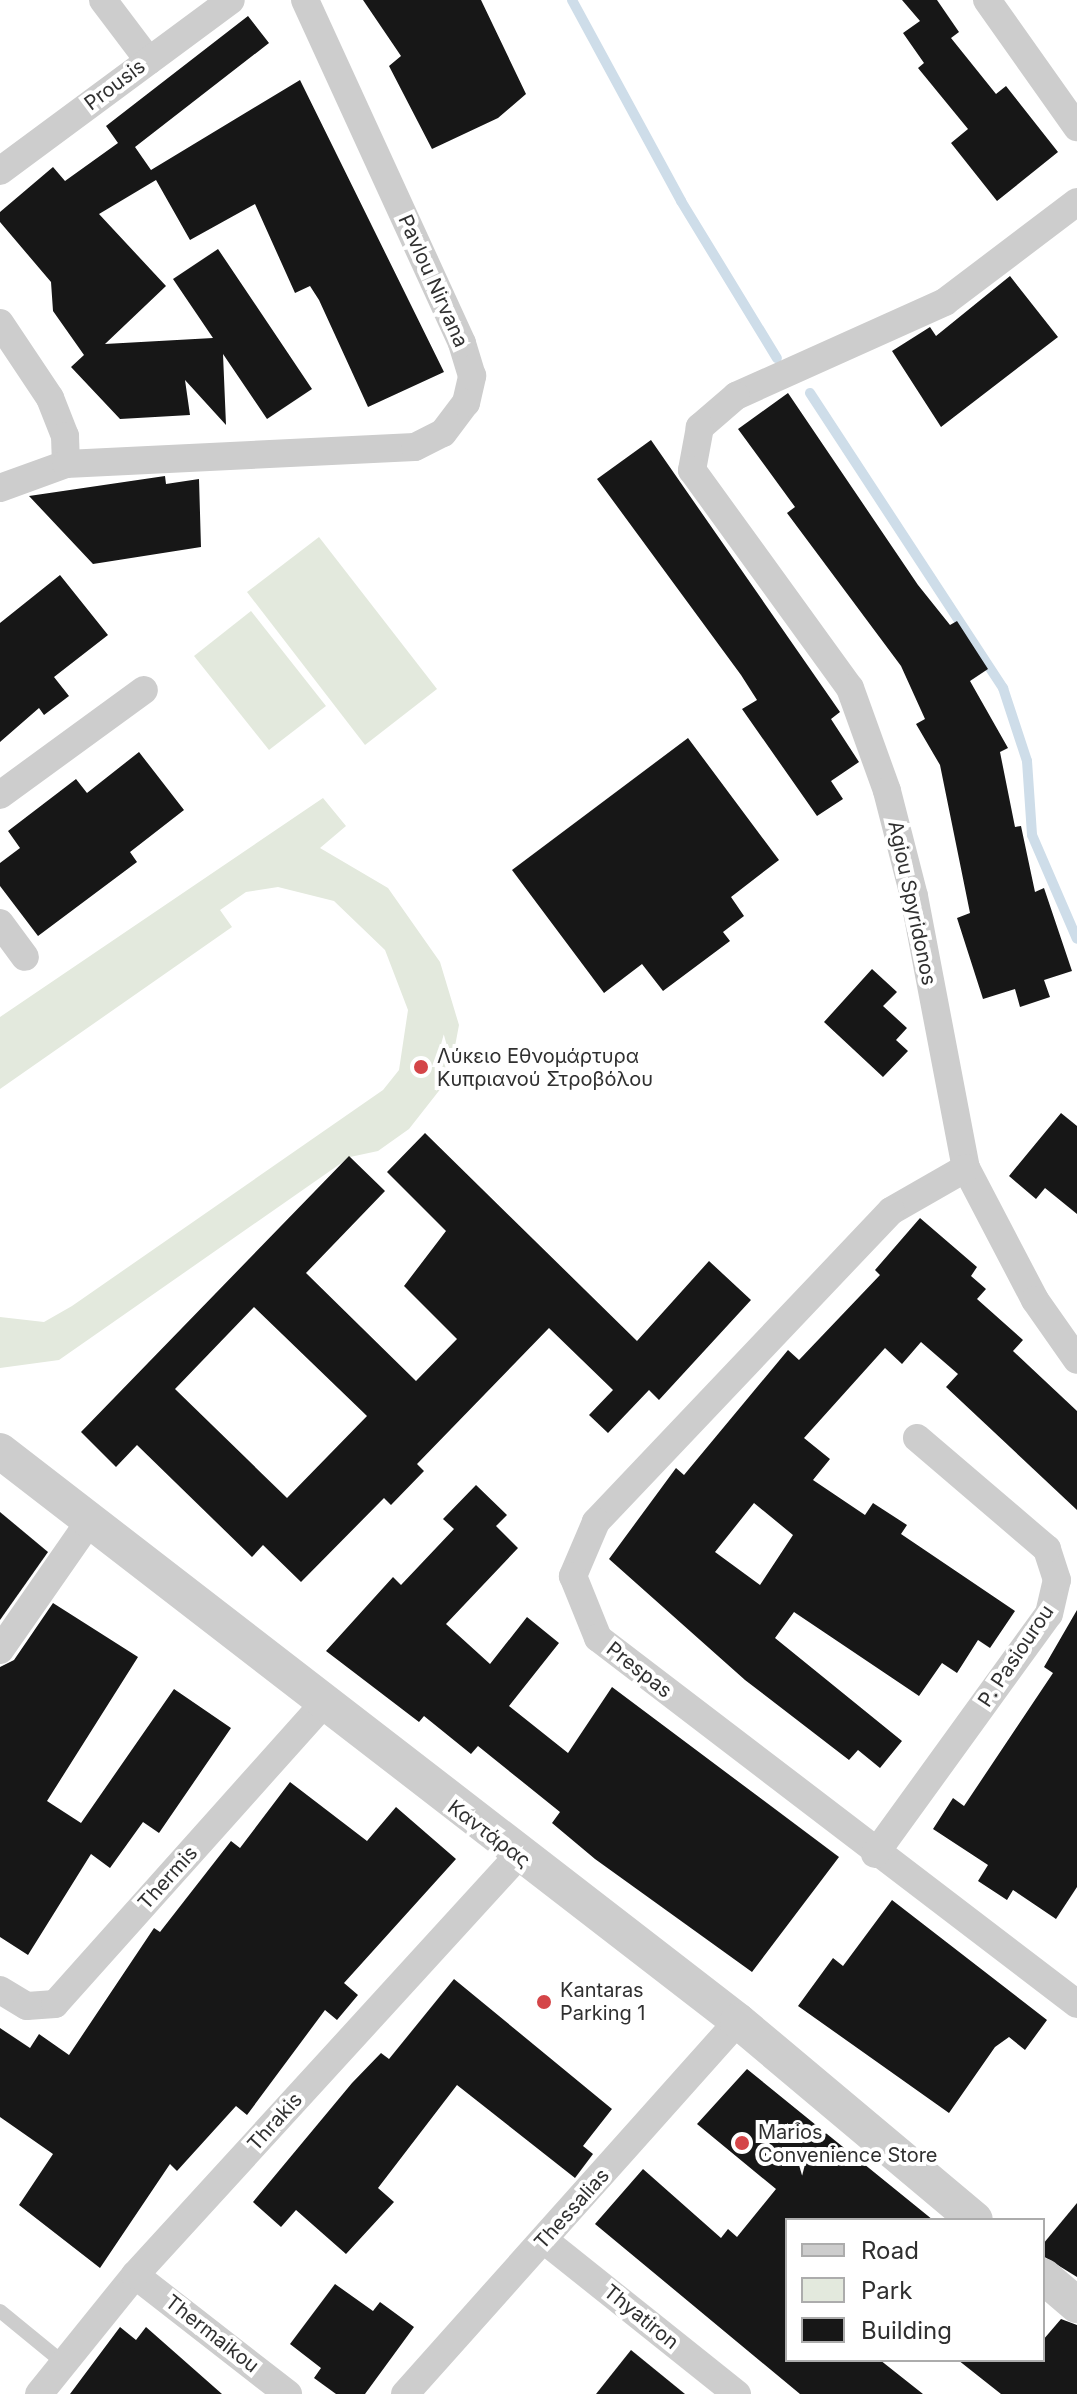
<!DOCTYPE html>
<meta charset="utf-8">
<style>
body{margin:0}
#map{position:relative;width:1077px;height:2394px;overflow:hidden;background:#fff;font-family:Inter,sans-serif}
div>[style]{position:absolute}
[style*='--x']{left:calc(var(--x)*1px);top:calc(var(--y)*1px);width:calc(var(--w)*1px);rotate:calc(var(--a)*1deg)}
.green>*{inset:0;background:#e3e9dd}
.stream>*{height:10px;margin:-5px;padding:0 5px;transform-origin:5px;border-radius:5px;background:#cedde9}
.building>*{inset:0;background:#171717}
.service>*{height:14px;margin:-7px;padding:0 7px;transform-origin:7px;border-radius:7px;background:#cdcdcd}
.minor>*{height:28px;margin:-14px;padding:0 14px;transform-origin:14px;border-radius:14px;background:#cdcdcd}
.tertiary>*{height:36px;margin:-18px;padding:0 18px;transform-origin:18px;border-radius:18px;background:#cdcdcd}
.dots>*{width:22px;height:22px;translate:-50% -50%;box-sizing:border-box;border:4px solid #fff;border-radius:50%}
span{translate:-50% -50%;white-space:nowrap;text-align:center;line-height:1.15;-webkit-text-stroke:8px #fff;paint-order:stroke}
.street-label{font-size:20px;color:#303030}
.poi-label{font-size:20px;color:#303030}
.left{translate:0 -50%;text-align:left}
.legend{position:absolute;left:785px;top:2218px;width:260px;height:144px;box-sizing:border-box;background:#fff;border:2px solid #acacac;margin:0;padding:10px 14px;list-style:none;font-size:24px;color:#303030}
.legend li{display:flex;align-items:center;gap:16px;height:40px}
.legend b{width:40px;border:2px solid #acacac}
</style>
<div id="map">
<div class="green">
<i style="clip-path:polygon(319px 537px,437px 689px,365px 745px,247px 592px)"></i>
<i style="clip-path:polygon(251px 611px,326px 706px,269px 750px,194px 656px)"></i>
<i style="clip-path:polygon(323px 798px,346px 826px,320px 848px,388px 888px,440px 962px,459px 1025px,449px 1078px,409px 1129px,378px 1151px,350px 1157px,59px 1360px,0 1368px,0 1317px,44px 1322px,72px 1306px,383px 1090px,399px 1070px,408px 1010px,385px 950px,334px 901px,278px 887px,246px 892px,220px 910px,232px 927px,0 1089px,0 1017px)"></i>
</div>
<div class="stream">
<i style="--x:572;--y:0;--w:229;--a:61.5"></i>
<i style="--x:681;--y:201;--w:184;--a:58.6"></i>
<i style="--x:810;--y:393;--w:353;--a:56.8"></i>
<i style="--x:1003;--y:688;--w:77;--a:71.8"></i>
<i style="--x:1027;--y:761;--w:74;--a:86.1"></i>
<i style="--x:1032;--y:835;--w:113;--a:66.6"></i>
</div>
<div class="building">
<i style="clip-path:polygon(363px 0,481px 0,526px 94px,498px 118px,432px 149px,389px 66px,401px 56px)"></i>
<i style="clip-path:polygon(902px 0,937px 0,959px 32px,951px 38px,996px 94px,1006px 86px,1058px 152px,997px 201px,951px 143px,968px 129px,918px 68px,924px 63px,903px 33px,920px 21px)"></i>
<i style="clip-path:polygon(248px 16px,269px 43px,135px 147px,151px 170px,300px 80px,444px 372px,368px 407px,319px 300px,310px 286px,295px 293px,255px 204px,190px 240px,156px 180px,99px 214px,166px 286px,105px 344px,213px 338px,173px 279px,218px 249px,312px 389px,267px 419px,223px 354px,226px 425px,185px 380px,190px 415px,120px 419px,71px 367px,84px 355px,53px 311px,51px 282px,0 222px,0 212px,53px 167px,65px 181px,118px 143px,106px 126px)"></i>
<i style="clip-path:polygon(1010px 276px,1058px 337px,941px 427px,892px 351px,930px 327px,936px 336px)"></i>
<i style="clip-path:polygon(788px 393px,918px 585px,950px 625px,957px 621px,988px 669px,970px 681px,1008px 748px,1000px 752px,1015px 827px,1021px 826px,1035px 892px,1044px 888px,1072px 971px,1044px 980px,1050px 997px,1020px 1007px,1015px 989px,983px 999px,957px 918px,970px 913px,940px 765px,916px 724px,925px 719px,901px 666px,787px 513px,795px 507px,738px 429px)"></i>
<i style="clip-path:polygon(651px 440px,840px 712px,831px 719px,859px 762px,831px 781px,843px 799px,817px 816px,742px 709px,757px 700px,741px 675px,597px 479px)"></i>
<i style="clip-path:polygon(165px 476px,166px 484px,199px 479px,201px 547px,93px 564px,29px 496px)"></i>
<i style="clip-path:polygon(60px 575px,108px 635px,54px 677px,69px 696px,44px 715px,39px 708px,0 742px,0 623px)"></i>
<i style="clip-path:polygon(688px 738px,779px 860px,731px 897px,744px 916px,723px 932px,730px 941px,663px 991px,642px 964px,604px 993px,512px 870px)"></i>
<i style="clip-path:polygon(139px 752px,184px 810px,130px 852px,137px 862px,38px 936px,0 886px,0 863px,20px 848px,8px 831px,76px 779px,87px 793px)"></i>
<i style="clip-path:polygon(872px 969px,897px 992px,883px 1006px,907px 1028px,896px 1040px,908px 1051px,883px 1077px,824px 1022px)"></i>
<i style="clip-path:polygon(1061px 1113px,1077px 1126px,1077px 1214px,1045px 1188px,1036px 1199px,1009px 1176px)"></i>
<i style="clip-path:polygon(evenodd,425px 1133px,637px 1341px,709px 1261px,751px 1300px,659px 1400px,649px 1390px,608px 1433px,589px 1415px,613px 1390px,549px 1328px,417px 1464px,424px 1471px,391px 1505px,384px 1498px,301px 1582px,263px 1545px,252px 1557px,137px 1445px,116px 1467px,81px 1432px,349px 1156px,385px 1191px,306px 1273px,416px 1381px,457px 1339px,404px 1286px,446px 1231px,387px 1172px,425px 1133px,254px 1307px,367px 1416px,287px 1498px,175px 1389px,254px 1307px)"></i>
<i style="clip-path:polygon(evenodd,920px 1218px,977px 1267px,971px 1276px,986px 1289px,977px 1299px,1023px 1340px,1013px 1351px,1077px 1411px,1077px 1510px,946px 1387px,958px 1374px,921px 1342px,902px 1364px,885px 1348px,804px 1438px,830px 1459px,813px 1480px,865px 1515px,873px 1503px,907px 1525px,901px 1534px,1015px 1611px,990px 1648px,978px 1640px,957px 1673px,942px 1663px,919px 1696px,794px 1612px,775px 1638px,902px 1741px,880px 1768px,858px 1750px,849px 1760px,745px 1680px,609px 1559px,676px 1468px,684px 1475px,788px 1350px,799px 1360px,880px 1275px,875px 1270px,920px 1218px,754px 1503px,793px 1535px,760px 1585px,715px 1552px,754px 1503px)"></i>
<i style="clip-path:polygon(476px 1485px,507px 1515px,496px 1526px,518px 1548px,446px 1624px,490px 1664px,527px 1617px,559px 1643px,509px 1706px,568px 1753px,612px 1687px,839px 1857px,752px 1972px,595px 1859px,552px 1823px,560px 1812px,478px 1746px,471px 1754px,424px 1716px,419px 1722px,326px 1651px,393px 1577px,401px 1585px,454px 1529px,443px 1519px)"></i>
<i style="clip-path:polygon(0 1512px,48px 1552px,0 1620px)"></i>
<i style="clip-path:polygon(53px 1603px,138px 1657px,47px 1801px,81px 1823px,174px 1689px,231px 1728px,159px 1833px,143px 1822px,110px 1868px,91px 1854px,28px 1955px,0 1937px,0 1667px,14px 1660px)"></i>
<i style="clip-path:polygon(1077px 1610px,1077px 1887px,1056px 1919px,1013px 1890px,1007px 1900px,978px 1881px,988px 1865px,933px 1829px,953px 1798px,964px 1806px,1053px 1673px,1044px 1667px)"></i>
<i style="clip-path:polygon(290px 1782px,367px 1841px,396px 1807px,456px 1859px,344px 1983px,358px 1995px,337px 2020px,325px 2010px,247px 2115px,236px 2106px,177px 2171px,170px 2164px,100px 2268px,19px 2205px,53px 2154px,0 2117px,0 2028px,30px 2048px,39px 2034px,69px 2055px,154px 1928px,160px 1932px,231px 1841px,240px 1848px)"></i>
<i style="clip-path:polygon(892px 1900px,1047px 2020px,1025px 2050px,1009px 2037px,995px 2047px,949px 2113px,798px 2006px,833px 1958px,843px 1966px)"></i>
<i style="clip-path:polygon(454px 1979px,612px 2109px,583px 2146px,593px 2154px,575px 2178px,457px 2085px,378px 2188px,394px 2202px,346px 2254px,296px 2210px,281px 2227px,253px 2202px,352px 2083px,381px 2053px,389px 2059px)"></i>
<i style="clip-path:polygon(747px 2069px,933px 2220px,787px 2220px,787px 2360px,880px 2360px,923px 2394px,800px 2394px,595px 2224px,643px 2169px,721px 2238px,728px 2229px,737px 2237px,776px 2189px,697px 2124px)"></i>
<i style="clip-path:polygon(1077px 2203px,1077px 2277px,1043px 2256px,1043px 2244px)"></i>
<i style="clip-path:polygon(335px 2284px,373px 2311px,380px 2302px,414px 2327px,365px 2394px,336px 2394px,314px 2378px,321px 2368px,290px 2344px)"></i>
<i style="clip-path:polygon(1061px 2319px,1077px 2325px,1077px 2394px,1001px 2394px,958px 2360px,1043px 2360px,1043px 2340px)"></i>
<i style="clip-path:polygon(120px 2327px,136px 2340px,146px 2327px,222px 2394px,70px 2394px)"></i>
<i style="clip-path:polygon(631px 2350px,685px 2394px,596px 2394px)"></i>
</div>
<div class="service">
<i style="--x:0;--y:2311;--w:79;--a:39.3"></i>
</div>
<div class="minor">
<i style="--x:103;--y:0;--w:76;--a:53"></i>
<i style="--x:987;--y:0;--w:156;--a:54.7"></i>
<i style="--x:0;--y:171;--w:287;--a:-36.5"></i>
<i style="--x:1077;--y:202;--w:166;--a:142.9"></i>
<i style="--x:945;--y:302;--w:229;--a:155.8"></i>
<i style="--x:736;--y:396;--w:48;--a:139.3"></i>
<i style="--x:700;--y:427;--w:44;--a:100.5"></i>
<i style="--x:692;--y:470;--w:269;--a:54.1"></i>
<i style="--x:850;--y:688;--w:109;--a:70.2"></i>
<i style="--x:887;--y:791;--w:108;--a:75.6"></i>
<i style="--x:914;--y:896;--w:277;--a:79.2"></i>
<i style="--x:966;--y:1168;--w:149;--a:62.4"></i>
<i style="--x:1035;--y:1300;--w:73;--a:55"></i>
<i style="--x:0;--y:323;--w:90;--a:56.3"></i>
<i style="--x:50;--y:398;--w:41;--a:68.5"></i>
<i style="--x:65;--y:436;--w:28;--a:88"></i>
<i style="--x:0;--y:488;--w:70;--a:-20"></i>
<i style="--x:66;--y:464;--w:349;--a:-2.8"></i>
<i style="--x:415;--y:447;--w:31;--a:-27"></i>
<i style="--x:443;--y:433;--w:38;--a:-53"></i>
<i style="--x:466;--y:403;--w:28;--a:-77"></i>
<i style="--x:472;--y:376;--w:34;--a:-107"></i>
<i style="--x:462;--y:343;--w:377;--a:-114.6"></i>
<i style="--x:0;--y:795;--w:178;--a:-36.1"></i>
<i style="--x:0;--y:923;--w:42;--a:53.7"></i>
<i style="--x:966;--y:1168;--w:86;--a:150.2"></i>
<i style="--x:891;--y:1211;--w:429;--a:133.5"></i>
<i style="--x:596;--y:1522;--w:59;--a:113.1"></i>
<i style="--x:573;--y:1576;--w:67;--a:68"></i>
<i style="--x:598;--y:1638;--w:603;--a:37.38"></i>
<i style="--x:0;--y:1650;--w:156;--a:-55.2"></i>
<i style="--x:875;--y:1854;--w:296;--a:-54.1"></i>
<i style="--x:1049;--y:1614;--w:35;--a:-77"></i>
<i style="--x:1057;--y:1580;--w:33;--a:-108"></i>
<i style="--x:1047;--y:1549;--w:171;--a:-139.5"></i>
<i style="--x:0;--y:1990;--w:31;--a:31"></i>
<i style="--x:27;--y:2006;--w:28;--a:-4"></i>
<i style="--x:55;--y:2004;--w:399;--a:-48.2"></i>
<i style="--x:544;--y:2240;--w:247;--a:38.6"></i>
<i style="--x:135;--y:2275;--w:194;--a:37.9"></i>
<i style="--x:39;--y:2394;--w:153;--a:-51.1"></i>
<i style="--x:135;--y:2275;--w:568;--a:-47.57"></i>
<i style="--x:405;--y:2394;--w:500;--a:-48.24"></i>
</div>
<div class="tertiary">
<i style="--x:0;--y:1451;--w:932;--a:37.68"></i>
<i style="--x:738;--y:2021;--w:309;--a:40"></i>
<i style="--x:1043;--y:2276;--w:45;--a:40.5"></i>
</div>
<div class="dots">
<i style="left:421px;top:1067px;background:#d44548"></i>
<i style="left:544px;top:2002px;background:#d44548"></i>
<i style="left:742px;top:2143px;background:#d44548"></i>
</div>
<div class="street-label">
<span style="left:115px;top:85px;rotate:-37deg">Prousis</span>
<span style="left:433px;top:281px;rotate:66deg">Pavlou Nirvana</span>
<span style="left:912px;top:903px;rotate:78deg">Agiou Spyridonos</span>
<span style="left:1016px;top:1656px;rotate:-56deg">P. Pasiourou</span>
<span style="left:639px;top:1670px;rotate:38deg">Prespas</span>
<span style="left:489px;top:1834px;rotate:37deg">Καντάρας</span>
<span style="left:168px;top:1878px;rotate:-48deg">Thermis</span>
<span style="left:275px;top:2122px;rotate:-48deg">Thrakis</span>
<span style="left:572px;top:2209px;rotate:-48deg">Thessalias</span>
<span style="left:641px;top:2317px;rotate:39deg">Thyatiron</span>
<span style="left:212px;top:2334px;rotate:38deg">Thermaikou</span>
</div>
<div class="poi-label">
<span class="left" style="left:437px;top:1068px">Λύκειο Εθνομάρτυρα<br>Κυπριανού Στροβόλου</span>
<span class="left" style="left:560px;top:2002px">Kantaras<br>Parking 1</span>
<span class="left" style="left:758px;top:2144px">Marios<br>Convenience Store</span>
</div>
<ul class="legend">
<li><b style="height:10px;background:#cdcdcd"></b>Road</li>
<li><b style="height:22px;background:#e3e9dd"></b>Park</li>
<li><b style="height:22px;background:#171717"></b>Building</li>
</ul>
</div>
